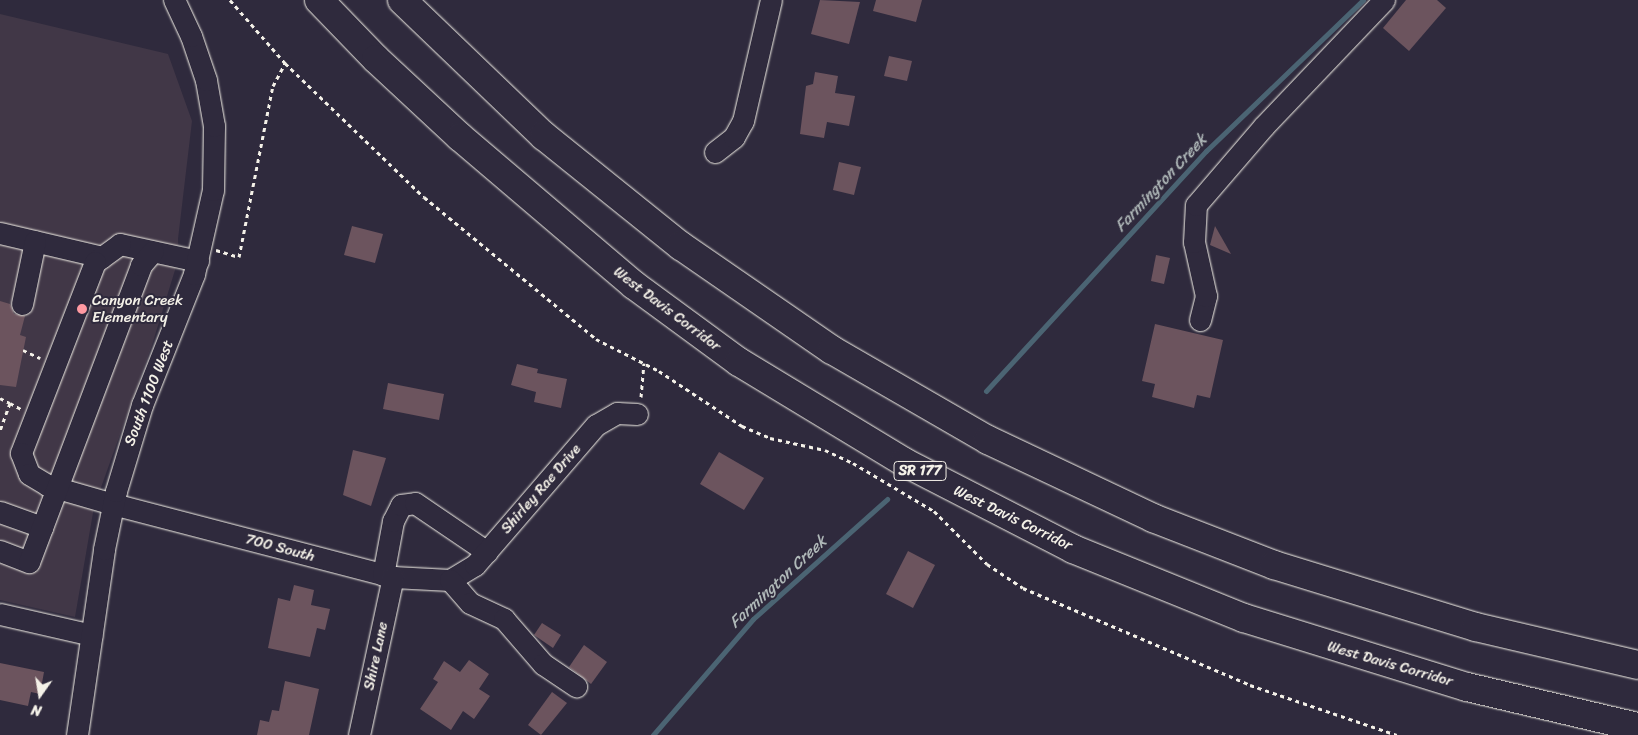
<!DOCTYPE html>
<style>
body{margin:0}
#map{position:relative;width:1638px;height:735px;overflow:hidden;background:#2f2a3d;font-family:Sriracha,sans-serif}
div>[style]{position:absolute}
[style*='--x']{left:calc(var(--x)*1px);top:calc(var(--y)*1px);width:calc(var(--w)*1px);rotate:calc(var(--a)*1deg)}
.built>*{inset:0;background:#413747}
.stream>*{height:5px;margin:-2.5px;padding:0 2.5px;transform-origin:2.5px;border-radius:2.5px;background:#4b6473}
.building>*{inset:0;background:#6c545e}
.path>*{height:3px;margin-top:-1.5px;transform-origin:0;background:repeating-linear-gradient(90deg,#f4f1e8 0 4px,transparent 0 8px)}
.roads{filter:drop-shadow(0 0 1px #f4f1e8) drop-shadow(0 0 1px #f4f1e8)}
.minor>*{height:21px;margin:-10.5px;padding:0 10.5px;transform-origin:10.5px;border-radius:10.5px;background:#2f2a3d}
.highway>*{height:28px;margin:-14px;padding:0 14px;transform-origin:14px;border-radius:14px;background:#2f2a3d}
.dots>*{width:14px;height:14px;translate:-50% -50%;box-sizing:border-box;border:2px solid #2f2a3d;border-radius:50%}
span{translate:-50% -50%;white-space:nowrap;text-align:center;line-height:1.15;-webkit-text-stroke:4px #2f2a3d;paint-order:stroke}
.shield-label span{padding:1px 4px;background:#2f2a3d;border:1px solid;border-radius:4px;-webkit-text-stroke-width:0}
.shield-label{font-size:14px;color:#f4f1e8;font-weight:700}
.poi-label{font-size:15px;color:#f4f1e8}
.left{translate:0 -50%;text-align:left}
.street-label{font-size:15px;color:#f4f1e8}
.water-label{font-size:16px;color:#b0b9b9;font-style:italic}
.north{position:absolute;left:15px;top:670px;width:50px;height:50px;-webkit-text-stroke:4px #2f2a3d;paint-order:stroke;rotate:193deg;font-size:14px;font-weight:700;line-height:20px;text-align:center;color:#f4f1e8}
.north::after{content:'';display:block;margin:auto;width:18px;height:22px;background:#f4f1e8;clip-path:polygon(50% 0,100% 100%,50% 72%,0 100%)}
</style>
<div id="map">
<div class="built">
<i style="clip-path:polygon(0 14px,168px 54px,192px 121px,178px 239px,179px 257px,152px 345px,94px 507px,75px 617px,0 600px)"></i>
</div>
<div class="stream">
<i style="--x:986;--y:391;--w:326;--a:-47.5"></i>
<i style="--x:1206;--y:151;--w:218;--a:-43.9"></i>
<i style="--x:653;--y:735;--w:153;--a:-49.2"></i>
<i style="--x:753;--y:619;--w:180;--a:-41.8"></i>
</div>
<div class="building">
<i style="clip-path:polygon(820px 0,860px 2px,849px 44px,811px 34px)"></i>
<i style="clip-path:polygon(876px 0,922px 0,916px 22px,873px 11px)"></i>
<i style="clip-path:polygon(1406px 0,1437px 0,1446px 8px,1409px 51px,1383px 28px)"></i>
<i style="clip-path:polygon(889px 56px,912px 61px,907px 81px,884px 76px)"></i>
<i style="clip-path:polygon(815px 72px,838px 76px,835px 93px,855px 96px,849px 126px,827px 122px,824px 138px,800px 134px,806px 86px,813px 84px)"></i>
<i style="clip-path:polygon(839px 162px,861px 167px,854px 195px,833px 190px)"></i>
<i style="clip-path:polygon(352px 226px,383px 234px,375px 263px,344px 255px)"></i>
<i style="clip-path:polygon(1215px 226px,1231px 254px,1210px 245px)"></i>
<i style="clip-path:polygon(1156px 255px,1170px 258px,1164px 284px,1151px 281px)"></i>
<i style="clip-path:polygon(0 301px,10px 304px,14px 314px,25px 316px,20px 335px,26px 337px,16px 387px,0 385px)"></i>
<i style="clip-path:polygon(1155px 324px,1223px 340px,1210px 398px,1197px 395px,1194px 408px,1152px 397px,1155px 384px,1142px 381px)"></i>
<i style="clip-path:polygon(517px 364px,538px 369px,537px 373px,567px 379px,561px 408px,534px 402px,536px 392px,511px 385px)"></i>
<i style="clip-path:polygon(388px 383px,444px 394px,439px 420px,383px 409px)"></i>
<i style="clip-path:polygon(353px 450px,386px 458px,371px 506px,343px 495px)"></i>
<i style="clip-path:polygon(719px 452px,764px 478px,744px 510px,700px 484px)"></i>
<i style="clip-path:polygon(908px 551px,935px 565px,913px 608px,886px 594px)"></i>
<i style="clip-path:polygon(294px 585px,314px 590px,311px 605px,330px 609px,325px 630px,317px 628px,310px 657px,268px 648px,278px 598px,290px 601px)"></i>
<i style="clip-path:polygon(542px 623px,561px 635px,553px 648px,534px 635px)"></i>
<i style="clip-path:polygon(584px 645px,607px 662px,591px 684px,569px 667px)"></i>
<i style="clip-path:polygon(469px 660px,489px 674px,479px 689px,490px 696px,474px 719px,463px 711px,451px 730px,420px 709px,438px 682px,433px 679px,444px 661px,460px 672px)"></i>
<i style="clip-path:polygon(0 663px,44px 672px,40px 694px,31px 692px,28px 706px,0 700px)"></i>
<i style="clip-path:polygon(285px 681px,319px 689px,309px 735px,257px 735px,260px 720px,269px 722px,272px 710px,279px 711px)"></i>
<i style="clip-path:polygon(552px 692px,567px 703px,541px 735px,528px 725px)"></i>
</div>
<div class="path">
<i style="--x:230;--y:0;--w:84;--a:48.9"></i>
<i style="--x:285;--y:63;--w:193;--a:44"></i>
<i style="--x:424;--y:197;--w:223;--a:39.5"></i>
<i style="--x:596;--y:339;--w:71;--a:26.9"></i>
<i style="--x:659;--y:371;--w:100;--a:33.5"></i>
<i style="--x:742;--y:426;--w:30;--a:23"></i>
<i style="--x:770;--y:438;--w:56;--a:12.3"></i>
<i style="--x:825;--y:450;--w:31;--a:25"></i>
<i style="--x:853;--y:463;--w:94;--a:30.7"></i>
<i style="--x:934;--y:511;--w:75;--a:45"></i>
<i style="--x:987;--y:564;--w:43;--a:33.7"></i>
<i style="--x:1023;--y:588;--w:247;--a:23.1"></i>
<i style="--x:1250;--y:685;--w:155;--a:18.8"></i>
<i style="--x:216;--y:250;--w:24;--a:17"></i>
<i style="--x:239;--y:257;--w:174;--a:-78.8"></i>
<i style="--x:273;--y:86;--w:26;--a:-62"></i>
<i style="--x:23;--y:350;--w:19;--a:25"></i>
<i style="--x:641;--y:397;--w:34;--a:-85"></i>
<i style="--x:0;--y:398;--w:11;--a:27"></i>
<i style="--x:10;--y:403;--w:29;--a:110"></i>
<i style="--x:10;--y:403;--w:13;--a:29"></i>
</div>
<div class="roads">
<div class="minor">
<i style="--x:715;--y:152;--w:24;--a:-38"></i>
<i style="--x:734;--y:137;--w:18;--a:-61"></i>
<i style="--x:743;--y:121;--w:124;--a:-77"></i>
<i style="--x:0;--y:233;--w:105;--a:13.2"></i>
<i style="--x:198;--y:261;--w:80;--a:-167.7"></i>
<i style="--x:120;--y:244;--w:31;--a:144"></i>
<i style="--x:95;--y:262;--w:205;--a:111.2"></i>
<i style="--x:21;--y:453;--w:22;--a:69"></i>
<i style="--x:29;--y:474;--w:21;--a:31"></i>
<i style="--x:47;--y:485;--w:69;--a:16.1"></i>
<i style="--x:113;--y:504;--w:289;--a:14.6"></i>
<i style="--x:393;--y:577;--w:57;--a:3"></i>
<i style="--x:22;--y:304;--w:64;--a:-78.3"></i>
<i style="--x:1200;--y:320;--w:25;--a:-76"></i>
<i style="--x:1206;--y:296;--w:55;--a:-102.5"></i>
<i style="--x:1194;--y:242;--w:37;--a:-87"></i>
<i style="--x:1196;--y:205;--w:104;--a:-49.3"></i>
<i style="--x:1264;--y:126;--w:174;--a:-46.4"></i>
<i style="--x:0;--y:512;--w:45;--a:19.7"></i>
<i style="--x:0;--y:551;--w:31;--a:21"></i>
<i style="--x:29;--y:562;--w:317;--a:-69.3"></i>
<i style="--x:141;--y:265;--w:18;--a:-49"></i>
<i style="--x:383;--y:575;--w:55;--a:-79.5"></i>
<i style="--x:393;--y:521;--w:18;--a:-63"></i>
<i style="--x:401;--y:505;--w:14;--a:-8"></i>
<i style="--x:415;--y:503;--w:87;--a:34.2"></i>
<i style="--x:450;--y:580;--w:29;--a:-31"></i>
<i style="--x:475;--y:565;--w:185;--a:-49.2"></i>
<i style="--x:596;--y:425;--w:24;--a:-30"></i>
<i style="--x:617;--y:413;--w:20;--a:3"></i>
<i style="--x:450;--y:580;--w:30;--a:49"></i>
<i style="--x:470;--y:603;--w:38;--a:25"></i>
<i style="--x:504;--y:619;--w:60;--a:49.1"></i>
<i style="--x:543;--y:664;--w:40;--a:34"></i>
<i style="--x:0;--y:614;--w:94;--a:12.9"></i>
<i style="--x:77;--y:735;--w:188;--a:-81.7"></i>
<i style="--x:104;--y:549;--w:59;--a:-78.3"></i>
<i style="--x:116;--y:491;--w:90;--a:-73.2"></i>
<i style="--x:142;--y:405;--w:141;--a:-68.3"></i>
<i style="--x:194;--y:274;--w:86;--a:-77.3"></i>
<i style="--x:213;--y:190;--w:64;--a:-89.1"></i>
<i style="--x:214;--y:126;--w:47;--a:-99.9"></i>
<i style="--x:206;--y:80;--w:46;--a:-108.8"></i>
<i style="--x:191;--y:36;--w:40;--a:-115"></i>
<i style="--x:359;--y:735;--w:162;--a:-77.9"></i>
</div>
<div class="highway">
<i style="--x:319;--y:0;--w:82;--a:46"></i>
<i style="--x:376;--y:59;--w:115;--a:42.9"></i>
<i style="--x:460;--y:137;--w:228;--a:40.4"></i>
<i style="--x:634;--y:285;--w:130;--a:36.3"></i>
<i style="--x:739;--y:362;--w:193;--a:31.2"></i>
<i style="--x:904;--y:462;--w:190;--a:27.2"></i>
<i style="--x:1073;--y:549;--w:184;--a:22"></i>
<i style="--x:1244;--y:618;--w:233;--a:17.2"></i>
<i style="--x:1467;--y:687;--w:176;--a:13.2"></i>
<i style="--x:402;--y:0;--w:197;--a:43.8"></i>
<i style="--x:544;--y:136;--w:176;--a:38.8"></i>
<i style="--x:681;--y:246;--w:183;--a:34.6"></i>
<i style="--x:832;--y:350;--w:180;--a:30"></i>
<i style="--x:988;--y:440;--w:183;--a:25.3"></i>
<i style="--x:1153;--y:518;--w:130;--a:21.2"></i>
<i style="--x:1274;--y:565;--w:211;--a:17.1"></i>
<i style="--x:1476;--y:627;--w:166;--a:13.2"></i>
</div>
</div>
<div class="dots">
<i style="left:82px;top:309px;background:#ff9aa2"></i>
</div>
<div class="shield-label">
<span style="left:920px;top:471px">SR 177</span>
</div>
<div class="poi-label">
<span class="left" style="left:92px;top:309px">Canyon Creek<br>Elementary</span>
</div>
<div class="street-label">
<span style="left:667px;top:309px;rotate:37deg">West Davis Corridor</span>
<span style="left:149px;top:393px;rotate:-69deg">South 1100 West</span>
<span style="left:541px;top:489px;rotate:-49deg">Shirley Rae Drive</span>
<span style="left:1013px;top:518px;rotate:26deg">West Davis Corridor</span>
<span style="left:280px;top:548px;rotate:15deg">700 South</span>
<span style="left:376px;top:656px;rotate:-78deg">Shire Lane</span>
<span style="left:1390px;top:664px;rotate:16deg">West Davis Corridor</span>
</div>
<div class="water-label">
<span style="left:1161px;top:183px;rotate:-47deg">Farmington Creek</span>
<span style="left:778px;top:582px;rotate:-43deg">Farmington Creek</span>
</div>
<div class="north">N</div>
</div>
